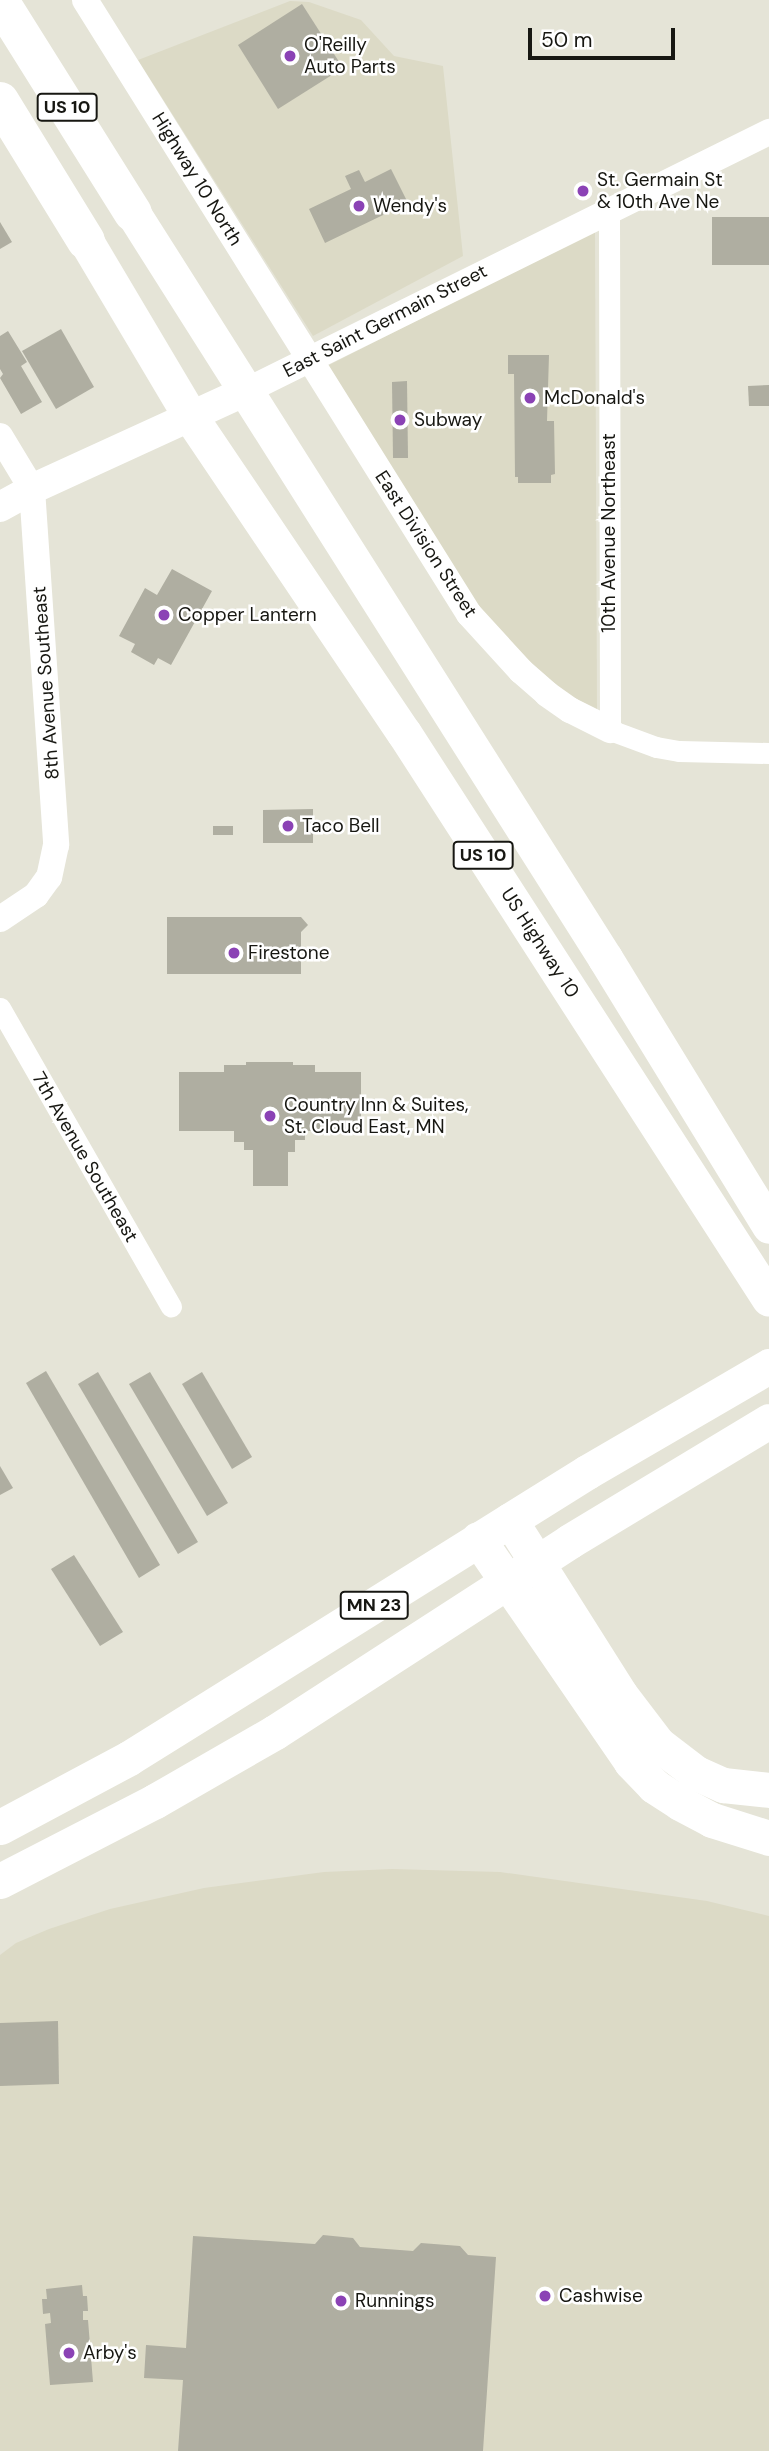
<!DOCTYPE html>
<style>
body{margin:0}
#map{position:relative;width:769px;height:2451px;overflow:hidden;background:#e5e4d7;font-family:"DM Sans",sans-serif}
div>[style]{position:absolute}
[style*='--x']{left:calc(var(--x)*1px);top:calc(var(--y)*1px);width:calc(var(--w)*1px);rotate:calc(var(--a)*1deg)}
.built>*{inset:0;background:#dcdac6}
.building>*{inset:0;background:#afaea1}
.minor>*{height:21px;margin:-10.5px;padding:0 10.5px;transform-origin:10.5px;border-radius:10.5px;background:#fff}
.tertiary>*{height:26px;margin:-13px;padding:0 13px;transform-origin:13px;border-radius:13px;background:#fff}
.secondary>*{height:30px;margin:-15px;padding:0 15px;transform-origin:15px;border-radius:15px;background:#fff}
.trunk>*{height:35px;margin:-17.5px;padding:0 17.5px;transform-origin:17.5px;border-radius:17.5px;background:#fff}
.motorway>*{height:38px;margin:-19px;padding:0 19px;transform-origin:19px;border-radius:19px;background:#fff}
.dots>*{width:19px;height:19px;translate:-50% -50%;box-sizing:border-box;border:4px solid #fff;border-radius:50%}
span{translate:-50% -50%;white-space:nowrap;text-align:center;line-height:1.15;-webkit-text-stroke:5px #fff;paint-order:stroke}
.shield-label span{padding:2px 5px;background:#fff;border:2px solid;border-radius:5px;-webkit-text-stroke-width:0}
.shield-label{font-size:18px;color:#171712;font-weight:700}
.poi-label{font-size:19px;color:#171712}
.left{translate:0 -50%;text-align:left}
.street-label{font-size:19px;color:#171712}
.scale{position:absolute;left:528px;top:28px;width:147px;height:32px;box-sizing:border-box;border:4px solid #171712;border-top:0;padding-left:9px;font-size:21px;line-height:24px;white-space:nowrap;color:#171712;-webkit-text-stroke:5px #fff;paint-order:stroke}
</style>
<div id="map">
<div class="built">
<i style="clip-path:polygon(290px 1px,309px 2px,361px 20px,394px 56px,443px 66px,463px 256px,313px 336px,138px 60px)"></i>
<i style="clip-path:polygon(595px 230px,597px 710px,565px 693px,482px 618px,327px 366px)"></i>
<i style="clip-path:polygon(392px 1869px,500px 1872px,707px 1901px,769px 1916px,769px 2451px,0 2451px,0 1955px,16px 1943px,49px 1929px,110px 1909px,204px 1888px,324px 1872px)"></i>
</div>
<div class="building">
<i style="clip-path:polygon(302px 4px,343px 68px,278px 109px,238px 45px)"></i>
<i style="clip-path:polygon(391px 169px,408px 203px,325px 243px,309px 209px,351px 189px,345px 176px,359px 170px,365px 182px)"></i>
<i style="clip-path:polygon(712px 217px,769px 217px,769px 265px,712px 265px)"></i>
<i style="clip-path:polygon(0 222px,12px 242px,0 249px)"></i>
<i style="clip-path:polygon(61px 329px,94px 387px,56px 409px,22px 351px)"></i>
<i style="clip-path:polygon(8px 331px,27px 362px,21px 366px,42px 402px,21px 414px,0 378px,3px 374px,0 369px,0 336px)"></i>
<i style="clip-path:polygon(508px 355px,549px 355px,547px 421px,554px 421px,555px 474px,551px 475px,551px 483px,518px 483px,518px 477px,515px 477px,514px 374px,508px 374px)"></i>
<i style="clip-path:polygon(407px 381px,408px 458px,393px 458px,392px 382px)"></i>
<i style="clip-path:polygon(769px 385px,769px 406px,749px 406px,748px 386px)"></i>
<i style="clip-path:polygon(172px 569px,212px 591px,171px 665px,158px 658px,154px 665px,131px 652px,135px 644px,119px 636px,145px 588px,157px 595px)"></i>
<i style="clip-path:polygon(313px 809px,313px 843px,263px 843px,263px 810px)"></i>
<i style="clip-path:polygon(213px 826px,233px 826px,233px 835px,213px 835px)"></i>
<i style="clip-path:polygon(167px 917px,301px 917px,308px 925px,301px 932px,301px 974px,167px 974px)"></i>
<i style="clip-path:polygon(246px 1062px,293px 1062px,293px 1065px,315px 1065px,315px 1072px,361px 1072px,361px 1131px,305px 1131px,305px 1140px,295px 1140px,295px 1152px,288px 1152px,288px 1186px,253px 1186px,253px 1150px,244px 1150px,244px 1142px,234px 1142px,234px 1131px,179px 1131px,179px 1072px,224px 1072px,224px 1065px,246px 1065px)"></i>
<i style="clip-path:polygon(46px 1371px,160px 1565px,139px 1578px,26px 1383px)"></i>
<i style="clip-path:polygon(98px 1372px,198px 1542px,178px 1554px,78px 1384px)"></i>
<i style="clip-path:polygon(150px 1372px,228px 1503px,207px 1516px,129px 1384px)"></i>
<i style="clip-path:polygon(202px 1372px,252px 1457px,232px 1469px,182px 1384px)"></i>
<i style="clip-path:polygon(0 1466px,13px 1488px,0 1495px)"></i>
<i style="clip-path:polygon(74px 1555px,123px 1632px,100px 1646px,51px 1569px)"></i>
<i style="clip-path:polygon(58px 2021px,59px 2084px,0 2086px,0 2023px)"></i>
<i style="clip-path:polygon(323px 2235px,353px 2238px,360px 2247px,413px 2251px,421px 2243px,460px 2246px,468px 2255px,496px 2257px,483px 2451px,178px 2451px,183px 2380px,144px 2378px,146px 2345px,186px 2348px,193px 2236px,315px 2244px)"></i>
<i style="clip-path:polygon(82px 2285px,83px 2296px,87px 2296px,88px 2311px,83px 2311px,83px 2320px,88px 2320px,93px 2382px,50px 2385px,45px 2324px,51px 2323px,50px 2313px,43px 2314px,42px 2299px,47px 2299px,46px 2289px)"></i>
</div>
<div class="minor">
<i style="--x:609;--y:209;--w:521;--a:89.89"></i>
<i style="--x:610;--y:730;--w:49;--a:20.3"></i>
<i style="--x:656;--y:747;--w:23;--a:10"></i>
<i style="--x:679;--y:751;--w:90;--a:1.3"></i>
<i style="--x:0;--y:1008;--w:344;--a:60.2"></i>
</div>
<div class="tertiary">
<i style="--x:85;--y:0;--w:724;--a:57.98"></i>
<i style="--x:469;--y:614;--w:77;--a:47.6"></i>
<i style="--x:521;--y:671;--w:35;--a:41"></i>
<i style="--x:547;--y:694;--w:28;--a:35"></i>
<i style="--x:570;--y:710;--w:45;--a:26.6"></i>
<i style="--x:246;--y:391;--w:584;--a:-26.35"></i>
<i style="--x:0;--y:436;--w:62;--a:58.9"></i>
<i style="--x:32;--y:489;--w:357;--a:86.1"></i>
<i style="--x:56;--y:845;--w:33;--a:102"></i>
<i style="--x:49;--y:877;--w:22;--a:126"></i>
<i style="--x:36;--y:895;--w:43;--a:146.3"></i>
</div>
<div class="secondary">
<i style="--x:0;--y:507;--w:37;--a:-29"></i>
<i style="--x:32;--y:489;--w:235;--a:-24.6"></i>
</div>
<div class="trunk">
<i style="--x:133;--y:213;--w:882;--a:57.64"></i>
<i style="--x:605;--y:958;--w:314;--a:58.5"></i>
<i style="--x:86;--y:241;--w:204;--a:59.3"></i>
<i style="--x:190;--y:416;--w:382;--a:56"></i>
<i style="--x:404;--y:733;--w:673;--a:57.18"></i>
<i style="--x:510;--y:1520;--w:206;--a:57.7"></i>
<i style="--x:620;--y:1694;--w:63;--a:52.8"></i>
<i style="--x:658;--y:1744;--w:48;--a:37.3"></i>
<i style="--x:696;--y:1773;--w:30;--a:24"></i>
<i style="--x:723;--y:1785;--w:46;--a:6.2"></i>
<i style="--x:478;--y:1539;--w:270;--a:55.5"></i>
<i style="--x:631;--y:1762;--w:33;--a:46"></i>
<i style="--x:654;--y:1786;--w:31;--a:33"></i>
<i style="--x:680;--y:1803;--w:36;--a:28"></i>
<i style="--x:712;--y:1820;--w:60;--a:17.5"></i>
<i style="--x:0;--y:1827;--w:146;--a:-28.1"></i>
<i style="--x:129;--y:1758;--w:540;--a:-31.98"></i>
<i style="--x:587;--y:1472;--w:211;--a:-30.2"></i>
<i style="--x:0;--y:1881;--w:174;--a:-27.3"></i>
<i style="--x:155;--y:1801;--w:138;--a:-29.9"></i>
<i style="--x:275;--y:1732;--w:351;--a:-32.9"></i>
<i style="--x:570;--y:1541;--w:232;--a:-31.1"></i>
</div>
<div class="motorway">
<i style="--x:0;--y:1;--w:250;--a:57.9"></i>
<i style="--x:0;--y:101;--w:164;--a:58.4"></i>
</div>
<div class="dots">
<i style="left:290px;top:56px;background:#8b42b5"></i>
<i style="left:583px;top:191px;background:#8b42b5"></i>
<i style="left:359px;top:206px;background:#8b42b5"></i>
<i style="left:530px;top:398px;background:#8b42b5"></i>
<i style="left:400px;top:420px;background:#8b42b5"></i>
<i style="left:164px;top:615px;background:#8b42b5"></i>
<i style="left:288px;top:826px;background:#8b42b5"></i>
<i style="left:234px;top:953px;background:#8b42b5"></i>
<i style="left:270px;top:1116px;background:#8b42b5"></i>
<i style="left:545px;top:2296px;background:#8b42b5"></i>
<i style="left:341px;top:2301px;background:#8b42b5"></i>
<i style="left:69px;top:2353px;background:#8b42b5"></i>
</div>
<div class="shield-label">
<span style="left:67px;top:107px">US 10</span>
<span style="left:483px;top:855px">US 10</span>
<span style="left:374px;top:1605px">MN 23</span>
</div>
<div class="poi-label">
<span class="left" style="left:304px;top:56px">O'Reilly<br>Auto Parts</span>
<span class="left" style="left:597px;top:191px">St. Germain St<br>&amp; 10th Ave Ne</span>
<span class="left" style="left:373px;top:206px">Wendy's</span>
<span class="left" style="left:544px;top:398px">McDonald's</span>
<span class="left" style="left:414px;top:420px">Subway</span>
<span class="left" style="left:178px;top:615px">Copper Lantern</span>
<span class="left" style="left:302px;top:826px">Taco Bell</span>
<span class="left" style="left:248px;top:953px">Firestone</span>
<span class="left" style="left:284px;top:1116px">Country Inn &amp; Suites,<br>St. Cloud East, MN</span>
<span class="left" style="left:559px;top:2296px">Cashwise</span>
<span class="left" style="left:355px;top:2301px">Runnings</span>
<span class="left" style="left:83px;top:2353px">Arby's</span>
</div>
<div class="street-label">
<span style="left:197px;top:179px;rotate:58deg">Highway 10 North</span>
<span style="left:385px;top:321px;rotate:-27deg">East Saint Germain Street</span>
<span style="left:609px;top:533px;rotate:-90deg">10th Avenue Northeast</span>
<span style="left:426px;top:544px;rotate:57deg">East Division Street</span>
<span style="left:46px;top:683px;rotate:-94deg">8th Avenue Southeast</span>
<span style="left:540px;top:943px;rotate:57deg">US Highway 10</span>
<span style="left:85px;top:1157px;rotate:60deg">7th Avenue Southeast</span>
</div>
<div class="scale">50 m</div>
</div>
